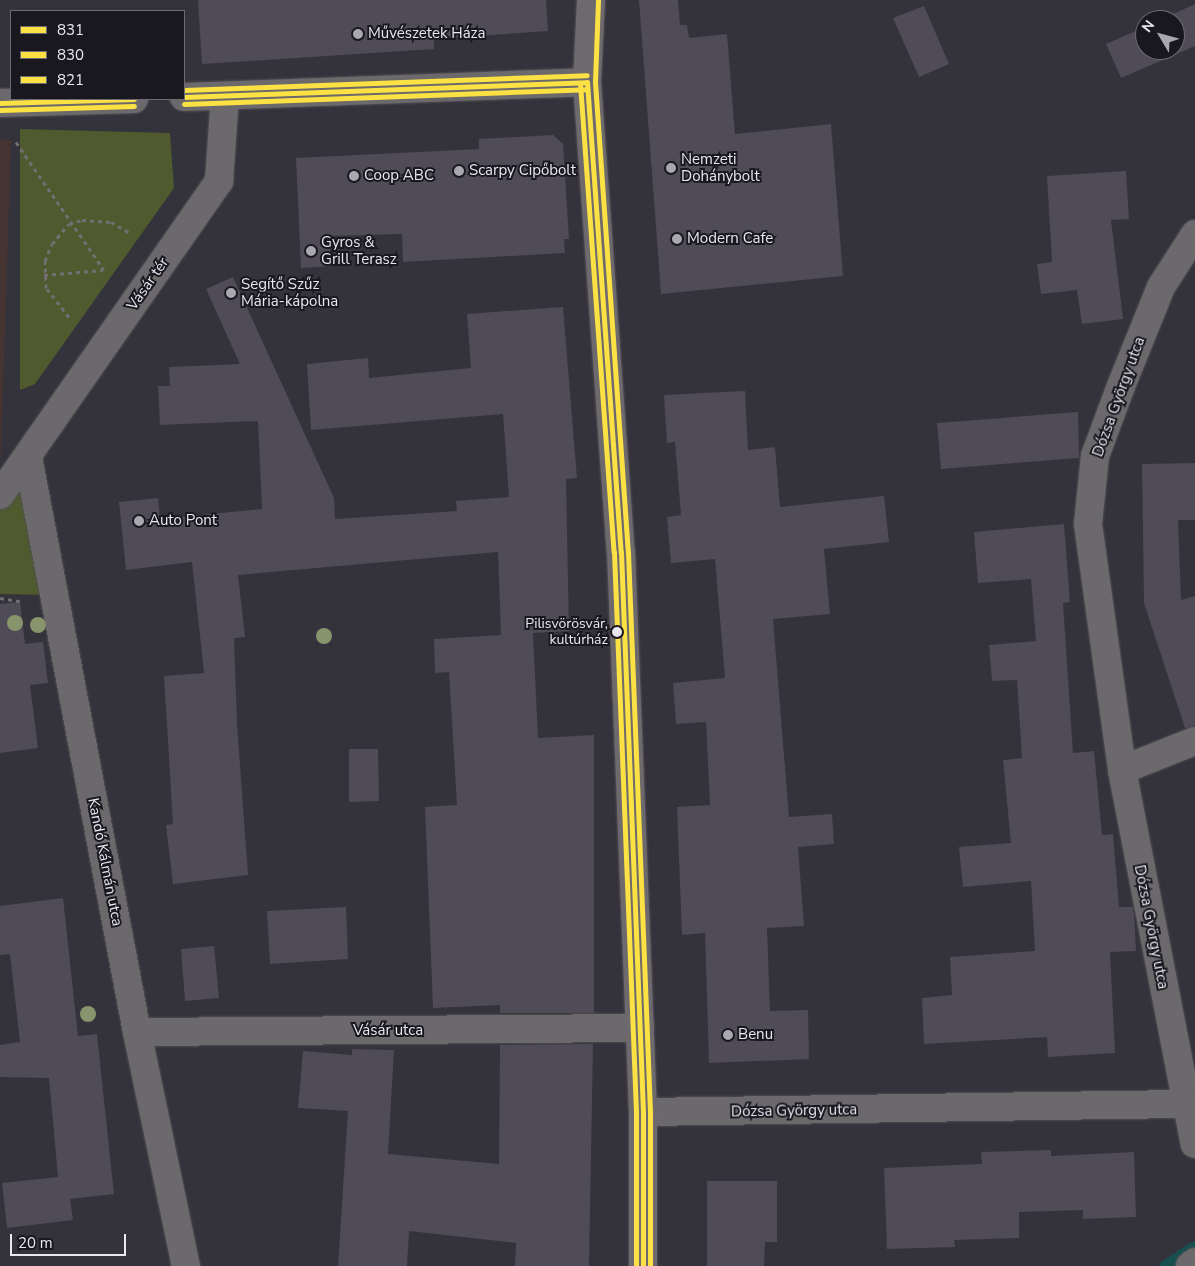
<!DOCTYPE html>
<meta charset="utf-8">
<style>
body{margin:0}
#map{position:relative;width:1195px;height:1266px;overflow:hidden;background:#34323a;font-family:"Nunito Sans",sans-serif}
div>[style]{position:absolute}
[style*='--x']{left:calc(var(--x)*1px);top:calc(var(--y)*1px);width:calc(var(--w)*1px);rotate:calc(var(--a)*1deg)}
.education>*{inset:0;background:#453431}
.green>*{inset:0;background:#4f5a2f}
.stream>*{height:11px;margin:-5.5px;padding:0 5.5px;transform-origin:5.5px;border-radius:5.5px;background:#165051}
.building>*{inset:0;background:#4f4b57}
.path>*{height:3px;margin-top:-1.5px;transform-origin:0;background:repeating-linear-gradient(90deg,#726f72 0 4px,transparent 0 8px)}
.roads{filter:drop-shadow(0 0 1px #525056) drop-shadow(0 0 1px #525056)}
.minor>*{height:28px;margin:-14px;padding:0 14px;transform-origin:14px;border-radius:14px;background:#6b696b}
.major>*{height:28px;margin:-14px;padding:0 14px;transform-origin:14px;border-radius:14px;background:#6d696d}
.bus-1>*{height:5px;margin:-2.5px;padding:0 2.5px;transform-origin:2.5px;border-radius:2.5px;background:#fbe143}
.bus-2>*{height:5px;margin:-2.5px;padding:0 2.5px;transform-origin:2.5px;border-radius:2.5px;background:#fbe143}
.bus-3>*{height:5px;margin:-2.5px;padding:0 2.5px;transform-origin:2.5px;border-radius:2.5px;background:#fbe143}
.trees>*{width:16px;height:16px;margin:-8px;border-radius:50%;background:#88946b}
.dots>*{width:14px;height:14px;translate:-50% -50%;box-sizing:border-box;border:2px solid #1a181f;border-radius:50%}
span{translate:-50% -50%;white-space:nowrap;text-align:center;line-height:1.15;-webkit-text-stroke:4px #1a181f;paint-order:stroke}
.bus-label{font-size:14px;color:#e9e6f0}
.right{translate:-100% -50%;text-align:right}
.poi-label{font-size:15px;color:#e9e6f0}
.left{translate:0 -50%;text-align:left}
.street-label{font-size:15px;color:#e9e6f0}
.legend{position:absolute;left:10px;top:10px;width:175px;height:90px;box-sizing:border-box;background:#1a181f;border:1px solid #6d6a73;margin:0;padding:6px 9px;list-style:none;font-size:15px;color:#e9e6f0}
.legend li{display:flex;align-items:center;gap:10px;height:25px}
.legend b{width:25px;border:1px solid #6d6a73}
.north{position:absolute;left:1135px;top:10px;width:50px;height:50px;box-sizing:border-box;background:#1a181f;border:1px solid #6d6a73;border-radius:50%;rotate:307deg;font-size:14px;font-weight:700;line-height:20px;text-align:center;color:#e9e6f0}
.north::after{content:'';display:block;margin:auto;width:18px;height:22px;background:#aaa7b0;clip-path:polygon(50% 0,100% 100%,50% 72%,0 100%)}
.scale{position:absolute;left:10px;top:1234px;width:116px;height:22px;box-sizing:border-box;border:2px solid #e9e6f0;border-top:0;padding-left:6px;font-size:15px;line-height:18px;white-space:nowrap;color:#e9e6f0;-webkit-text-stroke:4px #1a181f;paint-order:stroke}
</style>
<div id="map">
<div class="education">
<i style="clip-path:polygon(0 139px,11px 140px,1px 454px,0 454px)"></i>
</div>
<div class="green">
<i style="clip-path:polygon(20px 129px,170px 133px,174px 188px,35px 384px,20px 390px)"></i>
<i style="clip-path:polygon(20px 478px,49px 595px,0 594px,0 505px)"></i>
</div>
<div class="stream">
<i style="--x:1164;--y:1266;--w:34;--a:-34"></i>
</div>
<div class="building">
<i style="clip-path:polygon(198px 0,546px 0,548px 31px,434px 39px,434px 49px,202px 64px)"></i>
<i style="clip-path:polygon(639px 0,678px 0,680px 25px,687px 25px,689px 38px,727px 34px,735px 134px,831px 124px,843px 276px,661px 294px)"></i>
<i style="clip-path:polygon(1195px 4px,1195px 46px,1121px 78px,1106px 44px,1145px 27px,1145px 50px,1175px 50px,1175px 20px,1160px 20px)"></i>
<i style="clip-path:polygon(924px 6px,949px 64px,919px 77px,893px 18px)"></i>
<i style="clip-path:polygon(553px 135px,563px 144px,569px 239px,564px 239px,565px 253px,403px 262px,402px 234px,329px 236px,331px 266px,301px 268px,296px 158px,479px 149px,479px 139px)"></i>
<i style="clip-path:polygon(1126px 171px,1129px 219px,1111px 220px,1123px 319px,1082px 324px,1077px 290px,1041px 294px,1037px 264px,1052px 262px,1047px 176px)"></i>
<i style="clip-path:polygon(233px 277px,334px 498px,335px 519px,457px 511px,456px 501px,509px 497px,503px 414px,311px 430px,307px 364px,368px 358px,369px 378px,471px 368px,467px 314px,563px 307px,577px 478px,566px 479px,569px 631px,533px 633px,538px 738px,594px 735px,594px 1013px,500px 1013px,500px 1005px,433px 1008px,425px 807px,457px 805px,449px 672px,435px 673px,434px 639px,501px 635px,498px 552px,238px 575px,245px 637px,234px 638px,237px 723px,248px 875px,173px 884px,166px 825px,173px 824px,164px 676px,204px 673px,192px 562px,126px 570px,119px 502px,158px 498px,160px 519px,262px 509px,258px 421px,160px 425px,158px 386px,170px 386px,169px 367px,240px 364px,206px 289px)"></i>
<i style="clip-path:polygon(745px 391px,748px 450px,775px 447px,780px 507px,884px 496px,889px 542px,824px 549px,830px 614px,773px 619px,789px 817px,832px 814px,834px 844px,798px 847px,804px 926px,767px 928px,770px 1011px,808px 1010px,809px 1059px,709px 1063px,705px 933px,682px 935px,677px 807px,710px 805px,706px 722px,676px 724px,673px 683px,725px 678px,715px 559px,671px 563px,667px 517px,681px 515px,675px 442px,667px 443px,664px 395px)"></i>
<i style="clip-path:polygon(1078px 412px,1079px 458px,941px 469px,937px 423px)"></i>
<i style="clip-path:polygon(1195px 463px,1195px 520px,1178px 520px,1181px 600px,1195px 596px,1195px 726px,1185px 728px,1144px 603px,1142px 464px)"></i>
<i style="clip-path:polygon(1064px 524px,1070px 602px,1063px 603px,1073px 753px,1094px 751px,1102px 835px,1113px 834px,1119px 907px,1133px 907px,1134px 913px,1136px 951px,1110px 952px,1115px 1053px,1048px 1057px,1047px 1037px,924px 1044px,922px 998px,952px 995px,950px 957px,1035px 951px,1031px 881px,963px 887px,959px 847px,1011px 843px,1003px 760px,1022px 758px,1017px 680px,992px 681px,989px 645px,1036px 641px,1031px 579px,978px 583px,974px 532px)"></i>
<i style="clip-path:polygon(20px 602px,25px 644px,43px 642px,48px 683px,30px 685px,38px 748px,0 753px,0 604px)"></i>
<i style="clip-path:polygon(349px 749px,378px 749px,379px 801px,349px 802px)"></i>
<i style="clip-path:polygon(63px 898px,78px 1036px,97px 1034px,114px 1194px,70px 1199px,73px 1220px,7px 1228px,2px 1183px,58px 1177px,49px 1078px,0 1077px,0 1045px,20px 1042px,10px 954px,0 955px,0 906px)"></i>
<i style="clip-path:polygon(346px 907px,348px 959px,270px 964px,267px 911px)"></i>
<i style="clip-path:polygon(214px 946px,219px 998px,185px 1001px,181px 949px)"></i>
<i style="clip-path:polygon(593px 1044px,589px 1266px,515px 1266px,516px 1243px,409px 1231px,407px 1266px,338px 1266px,348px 1111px,298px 1108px,303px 1051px,352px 1055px,352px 1049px,394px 1050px,388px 1154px,499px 1164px,500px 1045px)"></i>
<i style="clip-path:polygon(1051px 1150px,1051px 1156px,1134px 1152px,1136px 1217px,1083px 1219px,1083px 1210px,1019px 1212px,1019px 1238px,954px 1240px,955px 1247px,887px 1249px,884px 1168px,982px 1164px,981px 1152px)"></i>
<i style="clip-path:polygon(707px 1181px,777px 1181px,777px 1242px,765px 1242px,764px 1266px,707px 1266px)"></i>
</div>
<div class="path">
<i style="--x:16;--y:142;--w:155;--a:55.5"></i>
<i style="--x:44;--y:275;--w:59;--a:-4.8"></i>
<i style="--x:69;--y:317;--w:37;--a:-128"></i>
<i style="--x:46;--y:288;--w:27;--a:-92"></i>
<i style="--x:45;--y:261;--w:18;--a:-68"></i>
<i style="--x:52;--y:244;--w:26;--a:-50"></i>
<i style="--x:69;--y:224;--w:14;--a:-17"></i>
<i style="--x:82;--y:220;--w:29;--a:4"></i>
<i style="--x:111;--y:222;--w:20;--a:30"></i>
<i style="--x:0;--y:598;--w:20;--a:9"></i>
</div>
<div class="roads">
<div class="minor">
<i style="--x:184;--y:97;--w:403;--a:-2.1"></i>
<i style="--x:0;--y:103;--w:134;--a:-1.7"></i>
<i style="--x:1195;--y:234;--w:63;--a:122.7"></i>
<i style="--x:1161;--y:287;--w:107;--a:112"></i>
<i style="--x:1121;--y:386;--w:75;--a:110.4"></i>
<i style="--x:1095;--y:456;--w:68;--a:95.9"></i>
<i style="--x:1088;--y:524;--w:248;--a:82.1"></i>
<i style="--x:1122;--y:770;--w:381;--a:79"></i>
<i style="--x:28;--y:457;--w:585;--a:79.27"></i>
<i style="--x:137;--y:1032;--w:239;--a:78.2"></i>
<i style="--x:0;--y:495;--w:383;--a:-55.1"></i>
<i style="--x:219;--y:181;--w:85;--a:-86"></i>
<i style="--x:1122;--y:770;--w:79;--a:-21.7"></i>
<i style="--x:137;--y:1032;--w:503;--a:-0.46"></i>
<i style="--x:643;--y:1112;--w:541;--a:-0.85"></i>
<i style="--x:1190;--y:1266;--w:6;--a:-39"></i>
</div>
<div class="major">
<i style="--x:591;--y:0;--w:82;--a:92.8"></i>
<i style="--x:587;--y:82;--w:471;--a:85.9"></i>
<i style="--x:621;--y:552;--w:560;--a:87.75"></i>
<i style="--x:643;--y:1112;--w:154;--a:90"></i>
</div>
</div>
<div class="bus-1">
<i style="--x:587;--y:82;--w:471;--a:85.9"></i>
<i style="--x:621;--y:552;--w:560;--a:87.75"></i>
<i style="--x:643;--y:1112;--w:154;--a:90"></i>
<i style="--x:184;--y:97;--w:403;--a:-2.1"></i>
<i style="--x:0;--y:103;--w:134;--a:-1.7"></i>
</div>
<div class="bus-2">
<i style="--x:580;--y:83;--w:470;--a:85.9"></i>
<i style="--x:614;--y:552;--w:560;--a:87.75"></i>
<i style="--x:636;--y:1112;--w:154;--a:90"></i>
<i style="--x:184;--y:104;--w:403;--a:-2.1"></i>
<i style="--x:0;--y:110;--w:134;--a:-1.7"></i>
</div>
<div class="bus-3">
<i style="--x:598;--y:0;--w:82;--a:92.1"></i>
<i style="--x:595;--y:82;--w:471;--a:86"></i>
<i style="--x:628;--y:552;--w:560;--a:87.75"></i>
<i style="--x:650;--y:1112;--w:154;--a:90"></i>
<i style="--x:184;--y:90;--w:403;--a:-2.1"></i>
</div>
<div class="trees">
<i style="left:15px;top:623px"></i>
<i style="left:38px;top:625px"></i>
<i style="left:324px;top:636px"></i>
<i style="left:88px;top:1014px"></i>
</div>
<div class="dots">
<i style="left:358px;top:34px;background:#aaa7b0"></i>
<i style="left:671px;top:168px;background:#aaa7b0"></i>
<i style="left:459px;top:171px;background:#aaa7b0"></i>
<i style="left:354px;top:176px;background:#aaa7b0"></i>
<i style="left:677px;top:239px;background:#aaa7b0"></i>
<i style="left:311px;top:251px;background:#aaa7b0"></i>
<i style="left:231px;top:293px;background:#aaa7b0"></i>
<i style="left:139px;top:521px;background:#aaa7b0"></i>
<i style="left:617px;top:632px;background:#e9e6f0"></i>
<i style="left:728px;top:1035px;background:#aaa7b0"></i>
</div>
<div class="bus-label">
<span class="right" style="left:608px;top:632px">Pilisvörösvár,<br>kultúrház</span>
</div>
<div class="poi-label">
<span class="left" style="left:368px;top:34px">Művészetek Háza</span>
<span class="left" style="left:681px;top:168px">Nemzeti<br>Dohánybolt</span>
<span class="left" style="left:469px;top:171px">Scarpy Cipőbolt</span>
<span class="left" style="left:364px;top:176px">Coop ABC</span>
<span class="left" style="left:687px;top:239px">Modern Cafe</span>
<span class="left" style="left:321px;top:251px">Gyros &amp;<br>Grill Terasz</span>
<span class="left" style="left:241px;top:293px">Segítő Szűz<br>Mária-kápolna</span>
<span class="left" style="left:149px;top:521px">Auto Pont</span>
<span class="left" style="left:738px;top:1035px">Benu</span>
</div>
<div class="street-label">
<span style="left:148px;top:284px;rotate:-55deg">Vásár tér</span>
<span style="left:1119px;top:397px;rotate:-70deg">Dózsa György utca</span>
<span style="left:105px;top:862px;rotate:79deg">Kandó Kálmán utca</span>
<span style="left:1151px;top:927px;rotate:79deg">Dózsa György utca</span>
<span style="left:388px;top:1031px">Vásár utca</span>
<span style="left:794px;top:1111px;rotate:-1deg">Dózsa György utca</span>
</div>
<ul class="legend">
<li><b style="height:6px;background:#fbe143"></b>831</li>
<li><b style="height:6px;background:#fbe143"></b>830</li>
<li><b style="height:6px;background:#fbe143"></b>821</li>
</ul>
<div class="north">N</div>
<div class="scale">20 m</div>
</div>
